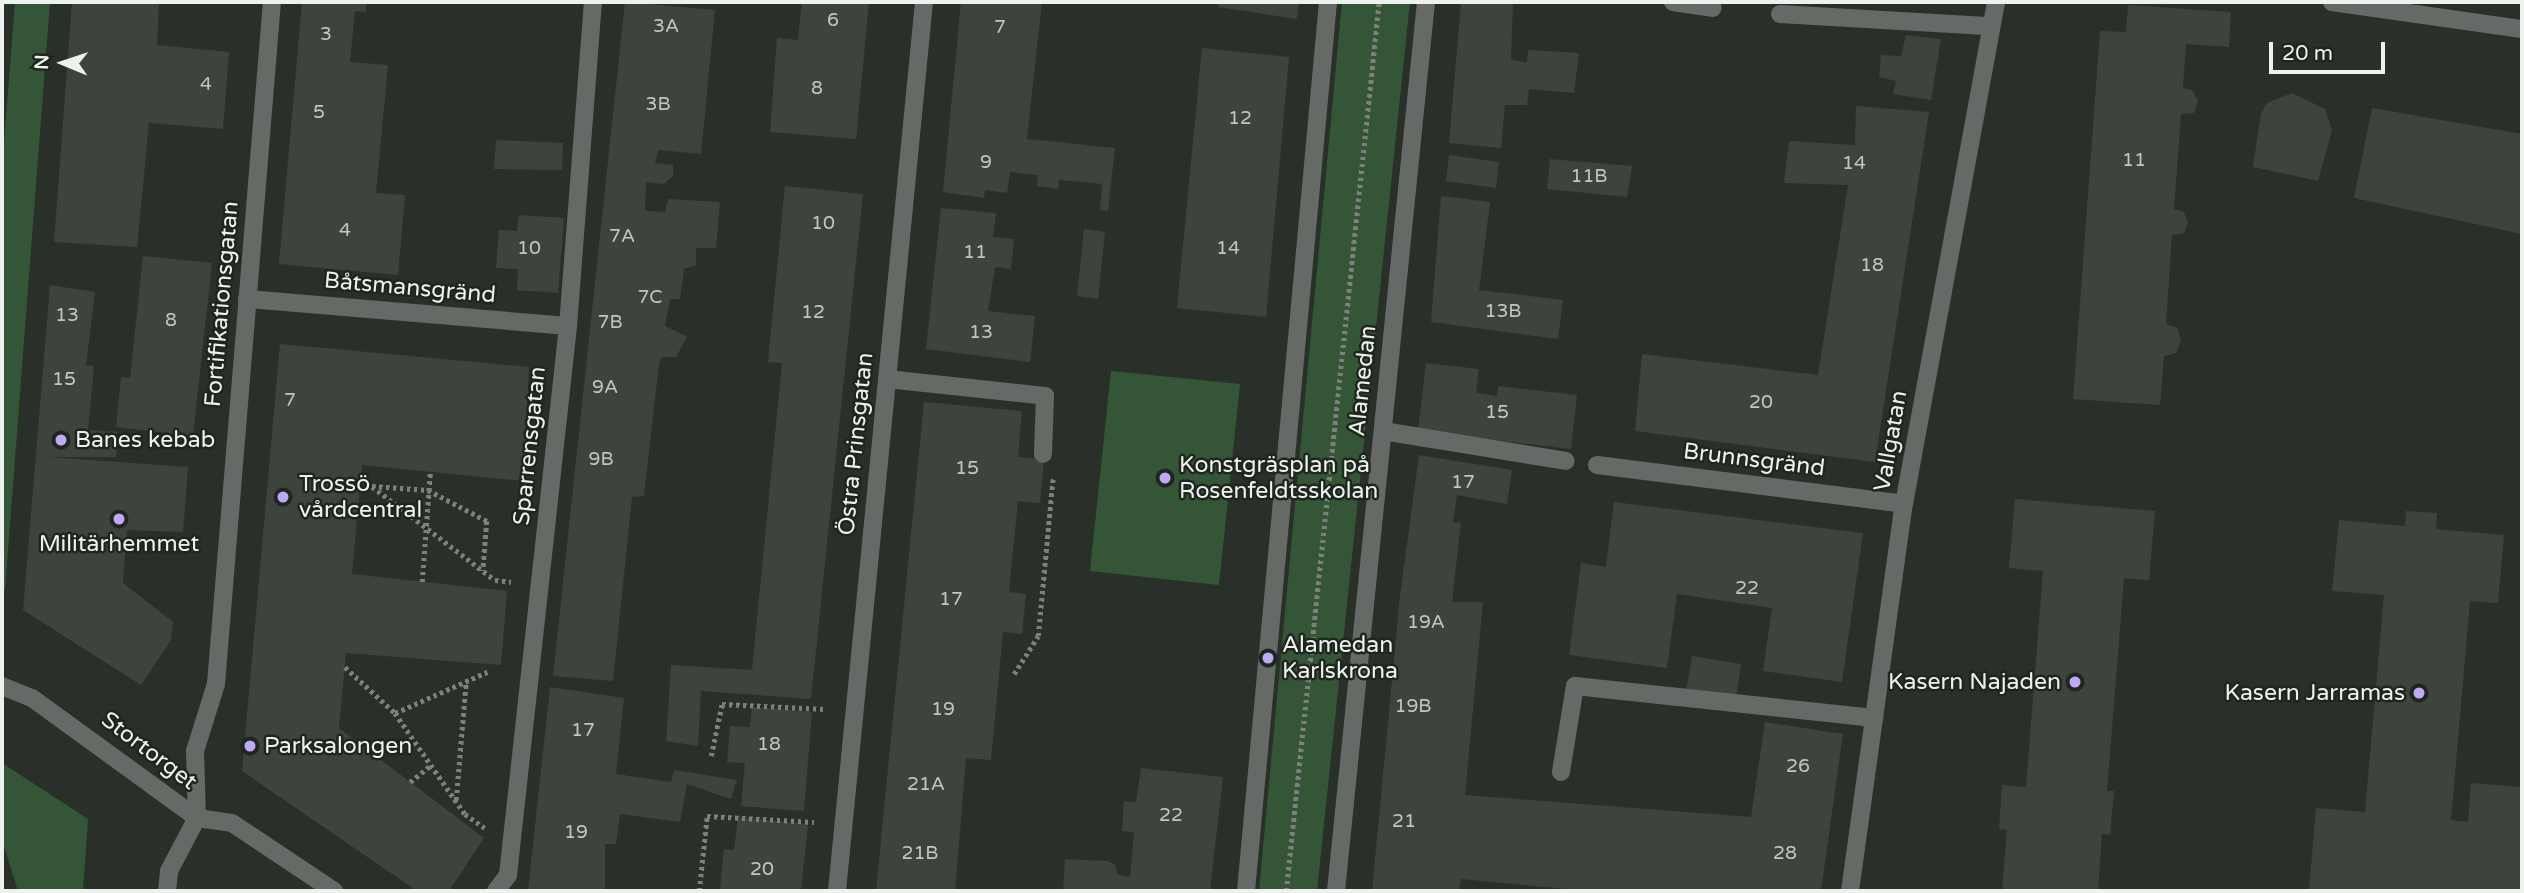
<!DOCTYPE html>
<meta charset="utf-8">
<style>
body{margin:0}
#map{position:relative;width:2524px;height:893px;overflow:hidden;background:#293029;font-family:"Varela Round",sans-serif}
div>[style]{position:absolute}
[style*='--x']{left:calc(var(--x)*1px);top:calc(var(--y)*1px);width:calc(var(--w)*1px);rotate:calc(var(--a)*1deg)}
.green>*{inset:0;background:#345636}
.building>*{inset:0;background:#3d443d}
.path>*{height:4.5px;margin-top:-2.25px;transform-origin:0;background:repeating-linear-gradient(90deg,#7c817c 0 3.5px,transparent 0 7px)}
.minor>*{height:18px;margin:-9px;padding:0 9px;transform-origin:9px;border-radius:9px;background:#666a66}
.dots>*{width:19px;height:19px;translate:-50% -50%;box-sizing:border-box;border:4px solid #1f261f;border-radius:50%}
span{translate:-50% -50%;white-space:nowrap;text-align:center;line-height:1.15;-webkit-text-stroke:5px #1f261f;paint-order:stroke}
.number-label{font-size:19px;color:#c2c6c2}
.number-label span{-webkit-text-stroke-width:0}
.street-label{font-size:23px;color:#eef2ee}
.poi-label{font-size:23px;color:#eef2ee}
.left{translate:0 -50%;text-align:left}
.right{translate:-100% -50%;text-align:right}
.frame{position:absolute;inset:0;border:4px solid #eef2ee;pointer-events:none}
.north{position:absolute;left:28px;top:28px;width:70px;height:70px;-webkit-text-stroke:5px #1f261f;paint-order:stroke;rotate:272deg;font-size:19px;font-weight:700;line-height:28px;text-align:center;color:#eef2ee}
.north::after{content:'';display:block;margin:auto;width:24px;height:32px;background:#eef2ee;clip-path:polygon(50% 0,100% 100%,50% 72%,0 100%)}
.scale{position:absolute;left:2269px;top:42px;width:116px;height:32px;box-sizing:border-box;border:4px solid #eef2ee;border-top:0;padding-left:9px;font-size:21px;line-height:24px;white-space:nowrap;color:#eef2ee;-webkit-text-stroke:5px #1f261f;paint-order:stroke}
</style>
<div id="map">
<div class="green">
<i style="clip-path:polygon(15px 2px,50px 2px,5px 590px,2px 587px,2px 168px)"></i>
<i style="clip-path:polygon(1342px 2px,1410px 2px,1317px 891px,1259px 891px)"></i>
<i style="clip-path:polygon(1111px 371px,1240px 384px,1219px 585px,1090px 571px)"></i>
<i style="clip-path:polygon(2px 763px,88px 819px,83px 891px,18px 891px,2px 840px)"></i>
</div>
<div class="building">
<i style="clip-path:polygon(72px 2px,159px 2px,157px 45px,229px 52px,223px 129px,149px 123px,137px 247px,54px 242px)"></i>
<i style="clip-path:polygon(302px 2px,366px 2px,366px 12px,355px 11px,350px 62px,388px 65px,376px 193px,405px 195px,398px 275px,279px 264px)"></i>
<i style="clip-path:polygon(625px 2px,715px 10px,701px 154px,658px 150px,655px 163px,673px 165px,673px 176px,664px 184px,646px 182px,645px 211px,665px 212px,668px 199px,720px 202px,716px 248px,696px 248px,696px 265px,684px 269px,680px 299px,670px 299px,665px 326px,687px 337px,676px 357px,661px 357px,659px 364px,644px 496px,632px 497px,613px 681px,553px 676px)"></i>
<i style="clip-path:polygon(802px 2px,869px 2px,856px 139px,770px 132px,777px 38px,798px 40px)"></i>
<i style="clip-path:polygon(961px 2px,1042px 2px,1027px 139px,1115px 148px,1108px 211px,1100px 210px,1102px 184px,1059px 180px,1058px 189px,1037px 186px,1038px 175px,1010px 172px,1007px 193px,985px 190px,984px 198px,943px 192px)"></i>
<i style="clip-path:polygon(1219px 2px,1299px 2px,1297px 19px,1218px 7px)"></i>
<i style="clip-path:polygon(1461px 2px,1513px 2px,1511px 60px,1527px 62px,1528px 50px,1579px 53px,1574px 93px,1529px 89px,1527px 105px,1505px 105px,1501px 148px,1449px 143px)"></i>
<i style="clip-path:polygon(2128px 5px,2231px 12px,2229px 47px,2186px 44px,2183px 88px,2192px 90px,2198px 101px,2194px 113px,2181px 114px,2174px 209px,2184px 212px,2188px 223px,2184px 233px,2172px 235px,2166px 324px,2177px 328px,2181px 341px,2176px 353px,2164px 356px,2160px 405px,2073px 399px,2100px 31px,2126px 32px)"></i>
<i style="clip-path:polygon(1906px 35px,1941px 39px,1931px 100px,1893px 94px,1896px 81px,1879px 77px,1881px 55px,1901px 56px)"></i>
<i style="clip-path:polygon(1202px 48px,1289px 57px,1266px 317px,1177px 308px)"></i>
<i style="clip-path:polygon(2292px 93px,2325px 109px,2332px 130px,2318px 181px,2253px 167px,2261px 113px,2267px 103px)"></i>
<i style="clip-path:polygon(1856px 106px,1929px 112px,1875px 462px,1635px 431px,1642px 354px,1818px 375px,1848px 185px,1784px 183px,1789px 141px,1855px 145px)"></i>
<i style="clip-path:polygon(2372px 108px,2522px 134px,2522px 234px,2354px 198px)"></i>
<i style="clip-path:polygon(496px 140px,563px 143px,562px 170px,494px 169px)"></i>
<i style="clip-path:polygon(1449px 155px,1499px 162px,1496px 188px,1446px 181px)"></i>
<i style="clip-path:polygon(1550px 159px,1632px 166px,1627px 197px,1547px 189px)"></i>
<i style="clip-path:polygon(785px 186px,863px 194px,811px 699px,701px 691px,698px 746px,666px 741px,671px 665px,752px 670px,782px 363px,768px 362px)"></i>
<i style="clip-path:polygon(1441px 196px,1490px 202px,1479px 290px,1563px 300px,1558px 339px,1431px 322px)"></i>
<i style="clip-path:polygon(941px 208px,996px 213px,993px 237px,1014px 239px,1011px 269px,995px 267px,988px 311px,1035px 316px,1030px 362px,926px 349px)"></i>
<i style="clip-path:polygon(519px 215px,564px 218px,558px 293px,517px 290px,518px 269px,496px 268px,499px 230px,517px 231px)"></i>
<i style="clip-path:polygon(1084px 229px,1105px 232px,1098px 299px,1077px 296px)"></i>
<i style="clip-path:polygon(143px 256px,212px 263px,193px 436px,116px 427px,121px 377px,130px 378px)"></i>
<i style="clip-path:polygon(50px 285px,95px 292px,86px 365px,94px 366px,88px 430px,117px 432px,116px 457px,48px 457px,188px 467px,183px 532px,127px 530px,123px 583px,173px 622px,171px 640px,141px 685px,23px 610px)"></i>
<i style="clip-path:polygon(280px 344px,529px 367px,523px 481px,362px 465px,352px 574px,507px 591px,501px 665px,346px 653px,339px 728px,484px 838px,449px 891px,417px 891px,242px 771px)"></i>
<i style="clip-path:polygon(1426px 363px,1479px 369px,1476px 393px,1497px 396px,1498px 386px,1577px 395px,1571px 449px,1418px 431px)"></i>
<i style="clip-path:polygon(924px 402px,1022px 411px,1018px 457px,1044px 459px,1040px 503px,1018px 501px,1009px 592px,1026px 594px,1022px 634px,1003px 632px,991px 760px,966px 758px,955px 891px,876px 891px)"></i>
<i style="clip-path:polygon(1419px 455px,1512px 470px,1507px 504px,1457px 495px,1453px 523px,1461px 522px,1452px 602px,1483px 602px,1465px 795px,1751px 817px,1765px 722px,1843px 734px,1821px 891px,1587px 891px,1461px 879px,1459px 891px,1372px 891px,1400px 596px)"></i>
<i style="clip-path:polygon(2015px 499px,2155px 511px,2149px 580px,2124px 578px,2107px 791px,2114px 791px,2110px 835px,2102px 834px,2098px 891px,2002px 891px,2007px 830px,1999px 829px,2002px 785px,2026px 787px,2043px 571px,2009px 568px)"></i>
<i style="clip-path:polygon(1614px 502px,1863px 533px,1842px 682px,1763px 671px,1772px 608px,1677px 594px,1667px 668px,1569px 655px,1581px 563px,1606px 567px)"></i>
<i style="clip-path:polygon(2406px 511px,2437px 513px,2436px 529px,2504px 535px,2498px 603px,2470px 601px,2451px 820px,2468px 822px,2471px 783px,2522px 787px,2522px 891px,2309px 891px,2316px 808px,2365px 812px,2384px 595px,2332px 591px,2339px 520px,2405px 526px)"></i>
<i style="clip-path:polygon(1692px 656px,1741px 664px,1736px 699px,1686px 691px)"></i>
<i style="clip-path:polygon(550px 687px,624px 698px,616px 774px,671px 782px,674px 770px,737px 780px,731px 799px,687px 784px,680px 822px,620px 814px,616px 844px,605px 844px,605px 891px,528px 891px)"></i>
<i style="clip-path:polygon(752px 707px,812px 712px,804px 811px,741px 806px,745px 763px,727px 762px,730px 726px,750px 727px)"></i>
<i style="clip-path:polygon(1141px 768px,1223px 777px,1210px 891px,1063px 891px,1065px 859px,1108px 861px,1115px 865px,1118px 875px,1130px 877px,1134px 832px,1122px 831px,1124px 801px,1136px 802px)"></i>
<i style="clip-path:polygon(738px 817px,808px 824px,801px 891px,720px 890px,724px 849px,734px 850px)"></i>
</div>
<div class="path">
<i style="--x:361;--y:478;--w:168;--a:37.3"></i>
<i style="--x:495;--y:580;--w:16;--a:7"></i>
<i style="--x:372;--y:486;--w:56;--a:4.1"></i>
<i style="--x:428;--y:490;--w:67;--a:27.7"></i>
<i style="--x:487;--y:521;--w:50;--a:94.6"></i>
<i style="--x:422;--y:582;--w:110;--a:-85.8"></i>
<i style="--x:345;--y:667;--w:68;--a:42.6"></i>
<i style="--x:395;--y:713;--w:123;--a:55.3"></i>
<i style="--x:465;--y:814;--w:24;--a:35"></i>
<i style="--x:1014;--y:674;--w:45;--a:-57.7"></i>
<i style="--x:1038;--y:636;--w:159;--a:-84.6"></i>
<i style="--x:395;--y:713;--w:101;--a:-24"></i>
<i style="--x:711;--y:756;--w:53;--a:-78.1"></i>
<i style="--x:722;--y:704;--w:103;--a:2.8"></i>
<i style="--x:410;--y:782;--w:27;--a:-39"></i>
<i style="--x:456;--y:800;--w:119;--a:-85.2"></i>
<i style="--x:699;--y:891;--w:75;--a:-83.9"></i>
<i style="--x:707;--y:816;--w:107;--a:3.2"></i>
<i style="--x:1286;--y:891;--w:894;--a:-84.03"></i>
</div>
<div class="minor">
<i style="--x:1673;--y:2;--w:40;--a:8.5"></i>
<i style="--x:2332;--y:2;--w:192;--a:8.1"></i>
<i style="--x:1780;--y:14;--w:211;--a:3.3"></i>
<i style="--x:247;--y:299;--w:322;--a:4.8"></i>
<i style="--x:887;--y:379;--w:159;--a:6.1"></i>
<i style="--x:1045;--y:396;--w:58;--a:92"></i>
<i style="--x:1383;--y:431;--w:185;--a:9.3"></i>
<i style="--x:1597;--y:465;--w:309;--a:7.2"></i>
<i style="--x:2;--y:686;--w:32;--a:22"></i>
<i style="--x:32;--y:698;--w:204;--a:36"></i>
<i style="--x:197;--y:818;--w:35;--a:8"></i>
<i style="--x:232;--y:823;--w:123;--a:33.7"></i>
<i style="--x:1561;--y:772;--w:87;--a:-80.8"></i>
<i style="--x:1575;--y:686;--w:301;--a:6.1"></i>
<i style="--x:167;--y:891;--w:20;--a:-84"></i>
<i style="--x:169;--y:871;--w:60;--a:-62.2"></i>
<i style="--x:197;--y:818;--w:67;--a:-91.7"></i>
<i style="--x:195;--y:751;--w:70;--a:-72.6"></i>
<i style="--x:216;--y:684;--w:684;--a:-85.31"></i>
<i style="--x:496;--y:891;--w:20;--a:-53"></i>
<i style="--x:508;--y:875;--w:552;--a:-83.76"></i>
<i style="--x:568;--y:326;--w:325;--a:-85.6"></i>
<i style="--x:837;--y:891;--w:893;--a:-84.41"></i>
<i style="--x:1246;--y:891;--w:893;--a:-84.73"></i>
<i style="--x:1336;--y:891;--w:894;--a:-84.22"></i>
<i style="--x:1850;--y:891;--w:391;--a:-82.1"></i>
<i style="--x:1904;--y:504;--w:510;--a:-79.61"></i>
</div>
<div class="dots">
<i style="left:61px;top:440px;background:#bda9f5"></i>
<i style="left:1165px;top:478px;background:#bda9f5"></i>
<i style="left:283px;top:497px;background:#bda9f5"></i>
<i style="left:119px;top:519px;background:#bda9f5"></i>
<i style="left:1268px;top:658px;background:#bda9f5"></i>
<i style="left:2075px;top:682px;background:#bda9f5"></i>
<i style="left:2419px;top:693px;background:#bda9f5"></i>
<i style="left:250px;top:746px;background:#bda9f5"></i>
</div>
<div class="number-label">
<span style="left:833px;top:21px">6</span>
<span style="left:666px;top:27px">3A</span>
<span style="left:1000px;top:28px">7</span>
<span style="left:326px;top:35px">3</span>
<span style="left:206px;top:85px">4</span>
<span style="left:817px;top:89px">8</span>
<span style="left:658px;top:105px">3B</span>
<span style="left:319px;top:113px">5</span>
<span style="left:1240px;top:119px">12</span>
<span style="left:2134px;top:161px">11</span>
<span style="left:986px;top:163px">9</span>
<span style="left:1854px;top:164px">14</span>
<span style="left:1589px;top:177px">11B</span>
<span style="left:823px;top:224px">10</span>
<span style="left:345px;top:231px">4</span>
<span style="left:622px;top:237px">7A</span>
<span style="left:529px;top:249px">10</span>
<span style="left:1228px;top:249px">14</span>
<span style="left:975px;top:253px">11</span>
<span style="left:1872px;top:266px">18</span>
<span style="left:650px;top:298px">7C</span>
<span style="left:1503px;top:312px">13B</span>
<span style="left:813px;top:313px">12</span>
<span style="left:67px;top:316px">13</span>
<span style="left:171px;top:321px">8</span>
<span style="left:610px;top:323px">7B</span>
<span style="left:981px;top:333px">13</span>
<span style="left:64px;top:380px">15</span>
<span style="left:605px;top:388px">9A</span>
<span style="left:290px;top:401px">7</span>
<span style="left:1761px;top:403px">20</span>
<span style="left:1497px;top:413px">15</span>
<span style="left:601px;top:460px">9B</span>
<span style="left:967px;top:469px">15</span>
<span style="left:1463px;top:483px">17</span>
<span style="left:1747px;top:589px">22</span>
<span style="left:951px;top:600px">17</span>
<span style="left:1426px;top:623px">19A</span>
<span style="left:1413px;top:707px">19B</span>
<span style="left:943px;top:710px">19</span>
<span style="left:583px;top:731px">17</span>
<span style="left:769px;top:745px">18</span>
<span style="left:1798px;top:767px">26</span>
<span style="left:926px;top:785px">21A</span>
<span style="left:1171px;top:816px">22</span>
<span style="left:1404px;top:822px">21</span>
<span style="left:576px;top:833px">19</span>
<span style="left:920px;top:854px">21B</span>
<span style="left:1785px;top:854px">28</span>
<span style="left:762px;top:870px">20</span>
</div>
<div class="street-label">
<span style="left:410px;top:288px;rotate:5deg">Båtsmansgränd</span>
<span style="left:222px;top:304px;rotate:-85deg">Fortifikationsgatan</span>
<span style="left:1363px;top:381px;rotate:-84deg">Alamedan</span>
<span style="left:1891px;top:441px;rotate:-80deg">Vallgatan</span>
<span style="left:856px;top:444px;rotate:-84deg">Östra Prinsgatan</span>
<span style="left:530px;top:446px;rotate:-84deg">Sparrensgatan</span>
<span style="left:1754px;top:460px;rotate:7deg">Brunnsgränd</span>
<span style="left:149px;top:751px;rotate:37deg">Stortorget</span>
</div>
<div class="poi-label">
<span class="left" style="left:75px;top:440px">Banes kebab</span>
<span class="left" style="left:1179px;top:478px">Konstgräsplan på<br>Rosenfeldtsskolan</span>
<span class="left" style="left:299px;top:497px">Trossö<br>vårdcentral</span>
<span style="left:119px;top:544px">Militärhemmet</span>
<span class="left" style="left:1282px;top:658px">Alamedan<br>Karlskrona</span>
<span class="right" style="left:2061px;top:682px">Kasern Najaden</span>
<span class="right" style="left:2405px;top:693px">Kasern Jarramas</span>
<span class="left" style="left:264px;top:746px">Parksalongen</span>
</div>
<div class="frame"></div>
<div class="north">N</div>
<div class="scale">20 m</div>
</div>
